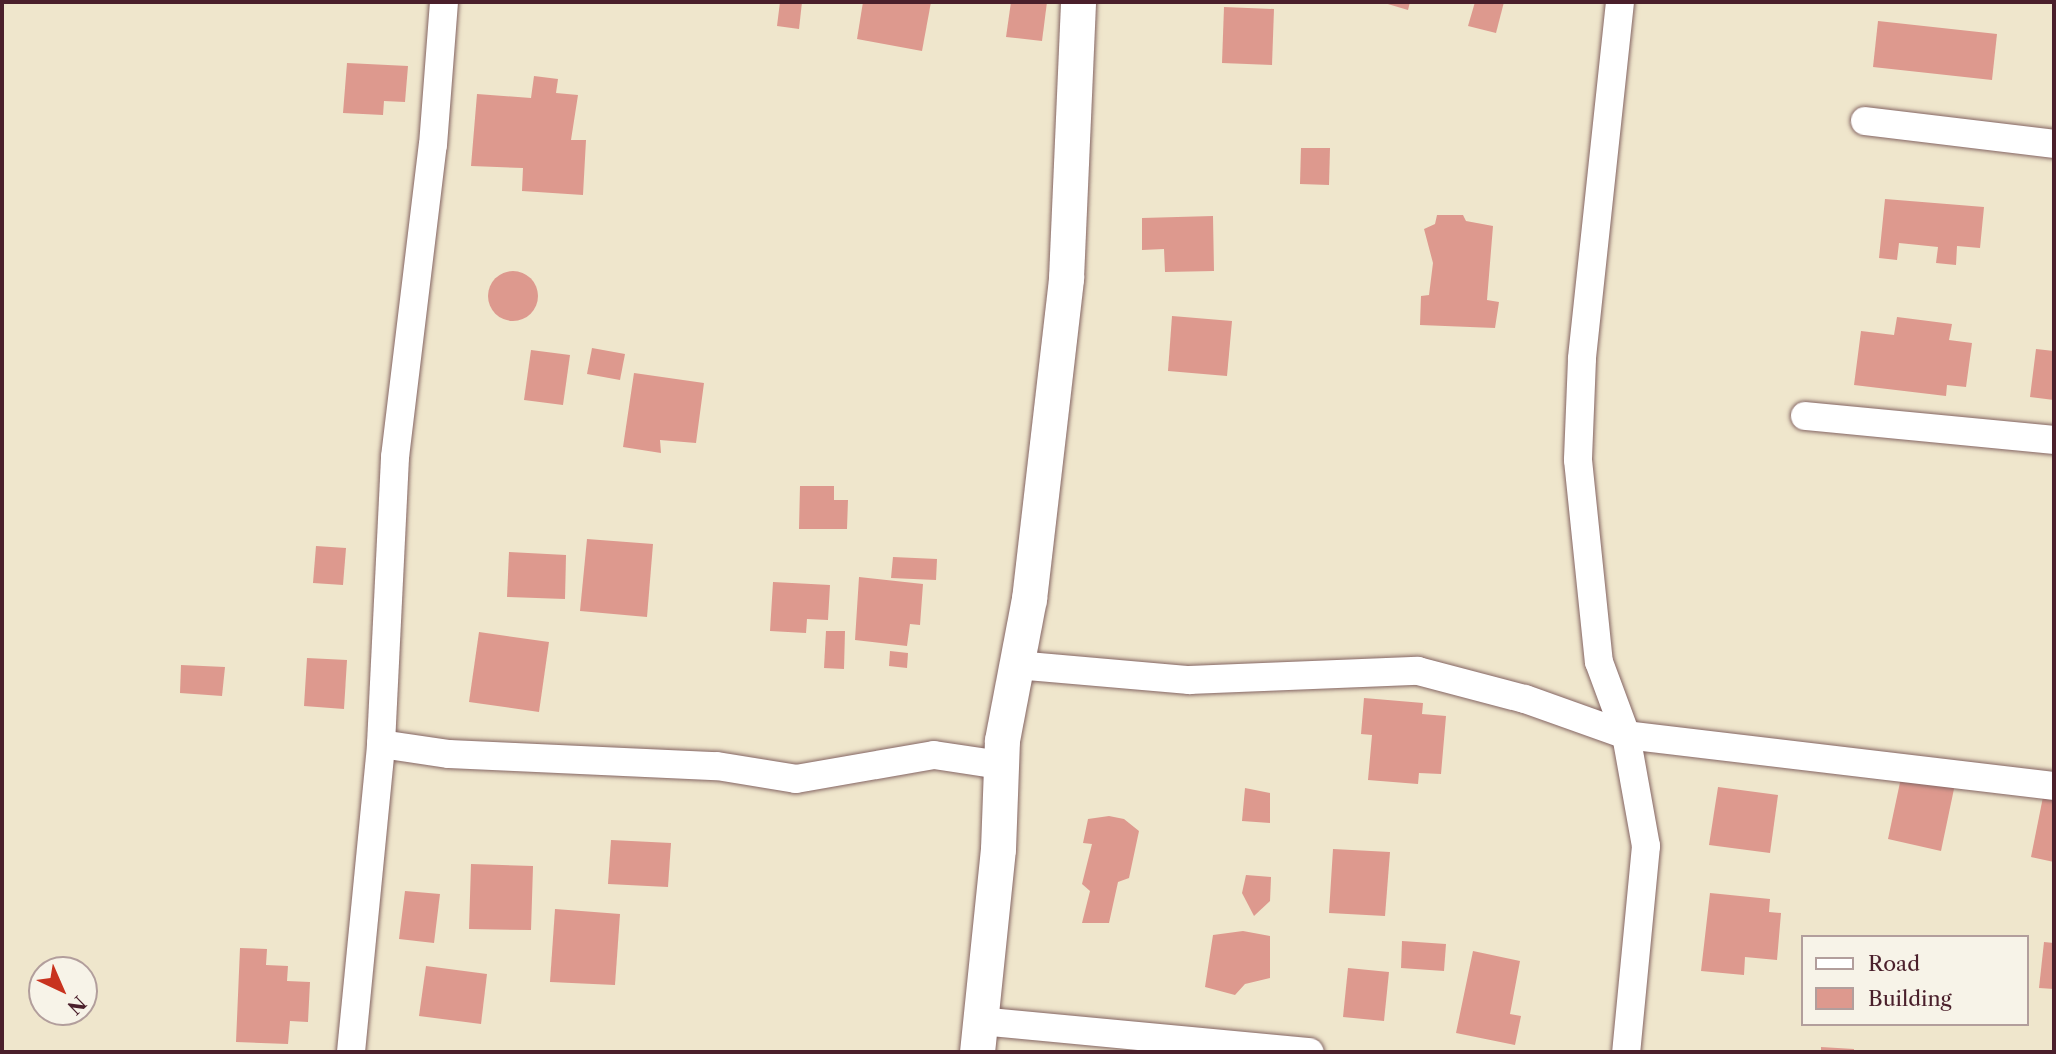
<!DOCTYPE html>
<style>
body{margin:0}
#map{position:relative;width:2056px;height:1054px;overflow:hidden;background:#efe6cc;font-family:"Libre Caslon Text",serif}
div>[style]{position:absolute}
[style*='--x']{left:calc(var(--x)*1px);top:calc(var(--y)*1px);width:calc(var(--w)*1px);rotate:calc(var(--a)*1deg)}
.building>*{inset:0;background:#dd998e}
.round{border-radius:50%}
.roads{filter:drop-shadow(0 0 2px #846563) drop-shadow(0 0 2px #846563)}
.minor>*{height:28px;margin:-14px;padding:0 14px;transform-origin:14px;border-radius:14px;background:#fff}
.tertiary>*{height:35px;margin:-17.5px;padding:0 17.5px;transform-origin:17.5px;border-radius:17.5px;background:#fff}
span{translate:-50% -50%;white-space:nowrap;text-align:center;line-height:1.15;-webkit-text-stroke:5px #f7f3e8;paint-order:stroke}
.frame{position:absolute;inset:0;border:4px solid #4a1f2b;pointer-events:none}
.legend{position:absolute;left:1801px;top:935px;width:228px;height:91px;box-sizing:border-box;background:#f7f3e8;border:2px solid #b29e9c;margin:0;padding:9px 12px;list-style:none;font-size:21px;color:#4a1f2b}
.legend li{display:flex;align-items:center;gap:14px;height:35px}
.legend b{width:35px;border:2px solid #b29e9c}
.north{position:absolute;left:28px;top:956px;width:70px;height:70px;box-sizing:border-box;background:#f7f3e8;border:2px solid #b29e9c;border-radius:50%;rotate:136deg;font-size:19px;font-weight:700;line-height:28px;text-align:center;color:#4a1f2b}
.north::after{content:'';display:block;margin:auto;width:24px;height:32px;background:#c8321e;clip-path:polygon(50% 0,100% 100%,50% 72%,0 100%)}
</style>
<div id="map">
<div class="building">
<i style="clip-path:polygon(780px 2px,802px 2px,799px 29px,777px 26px)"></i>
<i style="clip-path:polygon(863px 2px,931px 2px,922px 51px,857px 39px)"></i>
<i style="clip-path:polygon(1011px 2px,1047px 2px,1042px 41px,1006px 37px)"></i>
<i style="clip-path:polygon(1381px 2px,1410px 2px,1408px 10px)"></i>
<i style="clip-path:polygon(1475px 2px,1504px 2px,1496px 33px,1468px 26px)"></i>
<i style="clip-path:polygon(1224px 7px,1274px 9px,1272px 65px,1222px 63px)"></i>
<i style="clip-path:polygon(1878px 21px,1997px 34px,1992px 80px,1873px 67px)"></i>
<i style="clip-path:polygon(347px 63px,408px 66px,405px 102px,384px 101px,383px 115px,343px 113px)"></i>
<i style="clip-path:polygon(534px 76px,558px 79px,556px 93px,578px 95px,571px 140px,586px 140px,583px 195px,522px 191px,523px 168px,471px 166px,477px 94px,531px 98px)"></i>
<i style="clip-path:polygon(1301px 148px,1330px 148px,1329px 185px,1300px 184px)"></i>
<i style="clip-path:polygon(1885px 199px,1984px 207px,1980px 248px,1957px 246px,1956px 265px,1936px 263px,1938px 247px,1899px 243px,1897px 260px,1879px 258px)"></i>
<i style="clip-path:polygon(1437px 215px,1463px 215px,1466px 221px,1493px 226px,1487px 300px,1499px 302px,1495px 328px,1420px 325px,1421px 296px,1429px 295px,1433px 263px,1424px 229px,1435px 224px)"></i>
<i style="clip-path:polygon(1213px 216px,1214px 271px,1165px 272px,1164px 249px,1142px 250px,1142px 218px)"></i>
<i class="round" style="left:488px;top:271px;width:50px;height:50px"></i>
<i style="clip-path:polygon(1172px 316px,1232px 321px,1227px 376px,1168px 371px)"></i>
<i style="clip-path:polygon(1897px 317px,1952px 324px,1949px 340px,1972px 343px,1966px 387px,1947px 385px,1946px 396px,1854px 385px,1861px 331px,1894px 335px)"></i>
<i style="clip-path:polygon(592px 348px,625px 354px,620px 380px,587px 374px)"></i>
<i style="clip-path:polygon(2036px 349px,2054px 351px,2054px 400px,2030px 397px)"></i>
<i style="clip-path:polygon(531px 350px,570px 355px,563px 405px,524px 400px)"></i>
<i style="clip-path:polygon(634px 373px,704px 383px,696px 443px,660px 440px,661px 453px,623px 447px)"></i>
<i style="clip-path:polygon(800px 486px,834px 486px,834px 500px,848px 500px,847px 529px,799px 529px)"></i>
<i style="clip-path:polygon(587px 539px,653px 544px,647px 617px,580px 611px)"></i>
<i style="clip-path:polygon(316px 546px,346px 548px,343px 585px,313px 583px)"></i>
<i style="clip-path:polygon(509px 552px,566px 555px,565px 599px,507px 597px)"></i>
<i style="clip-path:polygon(893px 557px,937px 559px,936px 580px,891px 578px)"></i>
<i style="clip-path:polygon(859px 577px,923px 584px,920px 625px,910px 624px,907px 646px,855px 640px)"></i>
<i style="clip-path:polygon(773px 582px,830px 585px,828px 620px,807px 619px,806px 633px,770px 631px)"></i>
<i style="clip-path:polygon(826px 631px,845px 631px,844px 669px,824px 668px)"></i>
<i style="clip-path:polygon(479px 632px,549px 642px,539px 712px,469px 702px)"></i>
<i style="clip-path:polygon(890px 651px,908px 653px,907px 668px,889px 666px)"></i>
<i style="clip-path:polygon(307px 658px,347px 660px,344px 709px,304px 706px)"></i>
<i style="clip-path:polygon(181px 665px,225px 667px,222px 696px,180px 693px)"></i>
<i style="clip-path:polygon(1364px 698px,1423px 703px,1422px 714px,1446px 716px,1441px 774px,1419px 773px,1418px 784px,1368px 780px,1372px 735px,1361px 734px)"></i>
<i style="clip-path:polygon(1902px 773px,1955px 784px,1941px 851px,1888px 839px)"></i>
<i style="clip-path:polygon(1718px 787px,1778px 795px,1770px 853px,1709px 845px)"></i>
<i style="clip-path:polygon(1245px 788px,1270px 793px,1270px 823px,1242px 821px)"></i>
<i style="clip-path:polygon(2043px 797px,2054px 799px,2054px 862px,2031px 857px)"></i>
<i style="clip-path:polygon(1109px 816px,1124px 819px,1139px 831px,1129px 878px,1118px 882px,1109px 923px,1082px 923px,1090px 891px,1082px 884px,1092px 844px,1083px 843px,1088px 819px)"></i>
<i style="clip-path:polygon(611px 840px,671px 843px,668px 887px,608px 884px)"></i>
<i style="clip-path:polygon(1333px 849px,1390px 852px,1385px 916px,1329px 913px)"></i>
<i style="clip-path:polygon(471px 864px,533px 866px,531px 930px,469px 929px)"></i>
<i style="clip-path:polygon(1246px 875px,1271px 877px,1270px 901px,1254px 916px,1242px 893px)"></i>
<i style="clip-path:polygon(405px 891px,440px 894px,434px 943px,399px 939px)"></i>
<i style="clip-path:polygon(1710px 893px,1770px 899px,1769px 912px,1781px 913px,1777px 960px,1745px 957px,1744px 975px,1701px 971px)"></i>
<i style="clip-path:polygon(555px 909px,620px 914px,615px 985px,550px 982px)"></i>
<i style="clip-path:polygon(1243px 931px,1270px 936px,1270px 978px,1245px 984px,1235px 995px,1205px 987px,1213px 935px)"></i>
<i style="clip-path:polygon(1402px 941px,1446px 944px,1444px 971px,1401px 968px)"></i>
<i style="clip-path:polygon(2044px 942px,2054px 943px,2054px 989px,2039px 988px)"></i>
<i style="clip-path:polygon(240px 948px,267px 949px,266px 965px,288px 966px,287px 981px,310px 982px,308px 1022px,290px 1021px,288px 1044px,236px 1042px)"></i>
<i style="clip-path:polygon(1473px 951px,1520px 961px,1510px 1014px,1521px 1016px,1515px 1045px,1456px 1033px)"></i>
<i style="clip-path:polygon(426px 966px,487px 974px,481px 1024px,419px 1016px)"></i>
<i style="clip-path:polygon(1348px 968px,1389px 972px,1384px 1021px,1343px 1017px)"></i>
<i style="clip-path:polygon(1821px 1047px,1854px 1049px,1854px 1052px,1821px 1052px)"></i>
</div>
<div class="roads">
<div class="minor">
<i style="--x:1620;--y:2;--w:359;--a:96.1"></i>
<i style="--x:1582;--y:359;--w:101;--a:92.3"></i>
<i style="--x:1578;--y:460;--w:203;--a:84.1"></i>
<i style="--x:1599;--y:662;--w:78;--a:69.7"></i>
<i style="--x:1626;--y:735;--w:113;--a:79.8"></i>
<i style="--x:1646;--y:846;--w:207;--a:95.5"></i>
<i style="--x:1865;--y:121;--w:190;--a:6.9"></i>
<i style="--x:1805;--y:416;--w:250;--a:5.5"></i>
<i style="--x:1016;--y:665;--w:174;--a:5"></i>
<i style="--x:1189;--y:680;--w:229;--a:-2.3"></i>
<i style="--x:1418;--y:671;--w:111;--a:14.7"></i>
<i style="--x:1525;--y:699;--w:107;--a:19.6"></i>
<i style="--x:1626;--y:735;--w:431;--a:6.8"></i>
<i style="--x:381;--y:744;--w:69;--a:8.4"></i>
<i style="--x:449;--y:754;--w:268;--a:2.6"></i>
<i style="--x:717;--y:766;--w:80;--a:9.3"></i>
<i style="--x:796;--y:779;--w:140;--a:-9.9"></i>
<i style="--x:934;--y:755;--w:68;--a:8.5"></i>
<i style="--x:979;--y:1021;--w:332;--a:5.4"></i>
<i style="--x:351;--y:1052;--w:309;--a:-84.4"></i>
<i style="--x:381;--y:744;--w:287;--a:-87.2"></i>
<i style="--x:395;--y:457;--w:314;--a:-83.1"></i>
<i style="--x:433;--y:145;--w:143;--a:-85.6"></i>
</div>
<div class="tertiary">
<i style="--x:977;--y:1052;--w:204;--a:-84.1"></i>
<i style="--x:998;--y:849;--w:109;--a:-87.9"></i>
<i style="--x:1002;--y:740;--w:144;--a:-79.2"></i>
<i style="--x:1029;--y:599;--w:323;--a:-83.4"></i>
<i style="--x:1066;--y:278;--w:276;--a:-87.5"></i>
</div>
</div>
<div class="frame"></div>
<ul class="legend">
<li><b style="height:9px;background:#fff"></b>Road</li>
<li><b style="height:19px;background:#dd998e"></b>Building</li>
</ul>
<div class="north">N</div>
</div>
